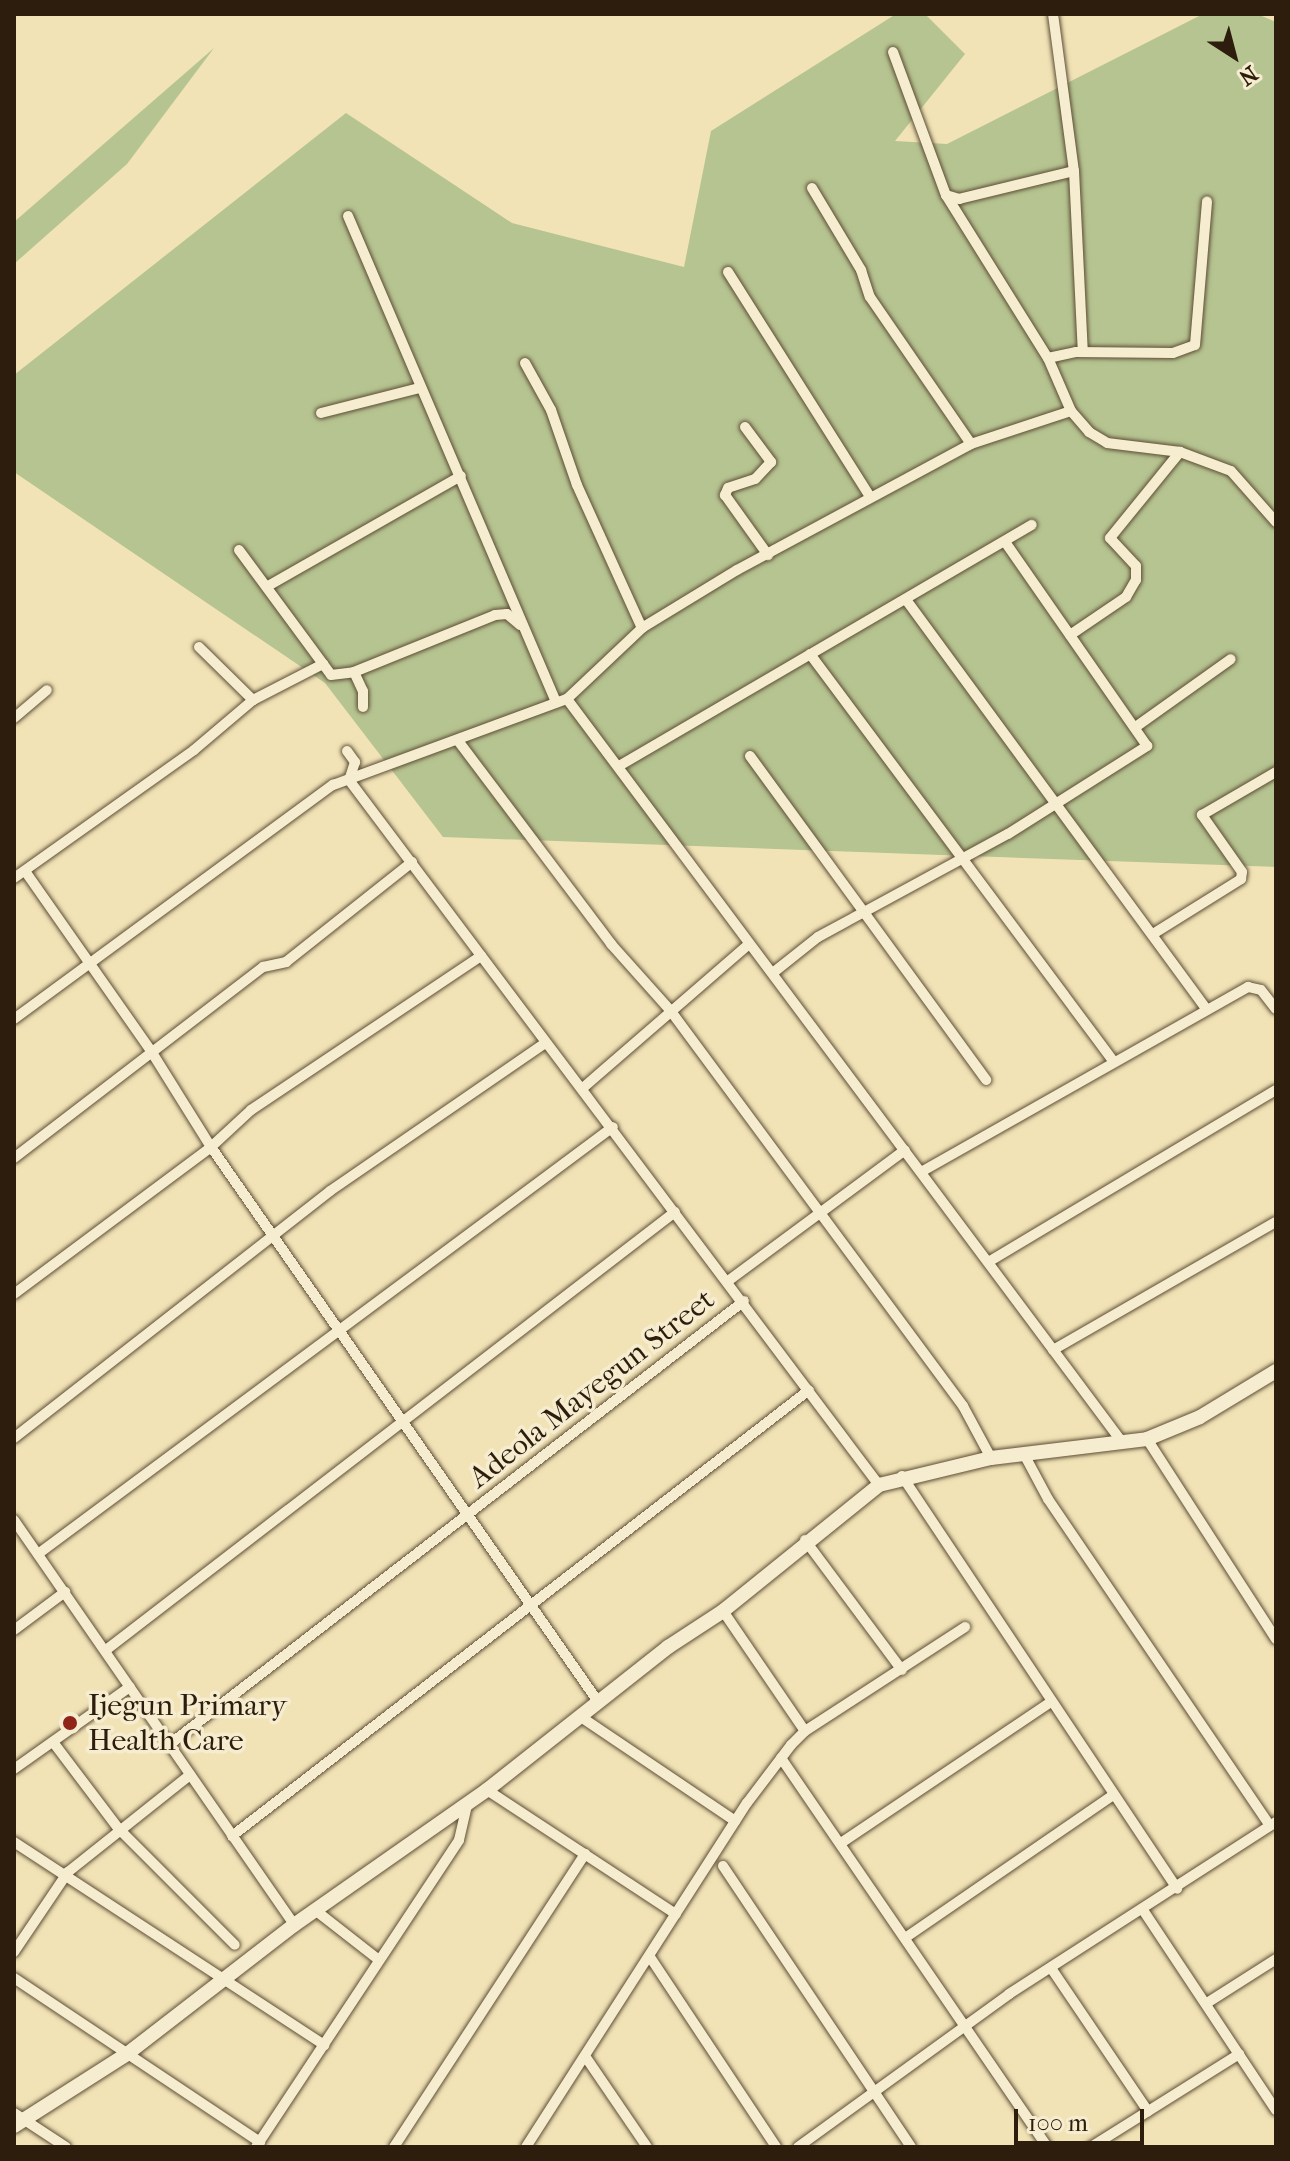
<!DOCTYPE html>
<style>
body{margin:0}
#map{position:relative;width:1290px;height:2161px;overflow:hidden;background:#f1e3b6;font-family:"IM FELL French Canon",serif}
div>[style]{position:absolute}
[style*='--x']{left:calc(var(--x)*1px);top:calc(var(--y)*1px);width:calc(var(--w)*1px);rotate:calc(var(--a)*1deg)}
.green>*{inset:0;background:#b6c491}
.roads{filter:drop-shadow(0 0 2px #5e4e36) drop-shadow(0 0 2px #5e4e36)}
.street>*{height:10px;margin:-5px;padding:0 5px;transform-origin:5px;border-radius:5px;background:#f6edd0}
.secondary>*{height:14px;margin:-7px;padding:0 7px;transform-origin:7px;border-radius:7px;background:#f6edd0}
.dots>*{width:22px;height:22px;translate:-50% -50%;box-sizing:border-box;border:4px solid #f6edd0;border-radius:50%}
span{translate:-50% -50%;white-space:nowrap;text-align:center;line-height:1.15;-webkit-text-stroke:7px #f6edd0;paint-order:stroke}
.street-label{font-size:30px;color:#2d1d0c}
.poi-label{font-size:30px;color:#2d1d0c}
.left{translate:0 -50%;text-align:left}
.frame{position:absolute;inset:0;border:16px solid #2d1d0c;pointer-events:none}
.north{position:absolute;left:1194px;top:16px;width:80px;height:80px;-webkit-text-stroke:6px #f6edd0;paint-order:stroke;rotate:144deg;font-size:22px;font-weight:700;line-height:32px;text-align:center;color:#2d1d0c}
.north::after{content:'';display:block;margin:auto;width:28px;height:36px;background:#2d1d0c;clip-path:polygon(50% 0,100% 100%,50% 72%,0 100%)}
.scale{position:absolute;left:1014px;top:2109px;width:130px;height:36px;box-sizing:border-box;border:4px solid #2d1d0c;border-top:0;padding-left:10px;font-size:24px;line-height:28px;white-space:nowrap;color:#2d1d0c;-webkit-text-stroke:6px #f6edd0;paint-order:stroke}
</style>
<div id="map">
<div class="green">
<i style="clip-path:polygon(896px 14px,925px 14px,965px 54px,895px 141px,947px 144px,1203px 14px,1257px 14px,1276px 22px,1276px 867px,443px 837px,325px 683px,14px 472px,14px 375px,346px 113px,512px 223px,684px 267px,711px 131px)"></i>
<i style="clip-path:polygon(214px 48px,127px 164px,14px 264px,14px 222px)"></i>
</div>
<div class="roads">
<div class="street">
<i style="--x:1053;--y:14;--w:158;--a:82.4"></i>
<i style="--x:1074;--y:171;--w:181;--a:87.2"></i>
<i style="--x:893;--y:52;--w:153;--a:69.7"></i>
<i style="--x:946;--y:195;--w:14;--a:17"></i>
<i style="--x:959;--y:199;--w:118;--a:-13.7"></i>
<i style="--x:812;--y:188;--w:96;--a:59.1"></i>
<i style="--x:861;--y:270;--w:28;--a:72"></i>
<i style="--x:870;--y:297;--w:178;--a:55.5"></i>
<i style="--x:946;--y:195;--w:192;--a:58"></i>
<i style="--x:1048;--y:358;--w:58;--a:66.5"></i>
<i style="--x:1071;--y:411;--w:28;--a:49"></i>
<i style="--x:1089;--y:432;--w:21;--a:31"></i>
<i style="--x:1107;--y:443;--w:74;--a:7"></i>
<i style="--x:1180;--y:452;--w:54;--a:20.4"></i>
<i style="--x:1231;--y:471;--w:68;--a:48.6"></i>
<i style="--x:348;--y:216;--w:529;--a:66.83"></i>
<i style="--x:728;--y:272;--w:264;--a:57.7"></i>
<i style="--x:1048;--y:358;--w:29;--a:-12"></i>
<i style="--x:1076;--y:352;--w:97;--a:0.6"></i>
<i style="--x:1173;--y:353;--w:23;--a:-20"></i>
<i style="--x:1195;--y:345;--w:144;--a:-85.2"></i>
<i style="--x:525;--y:363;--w:54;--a:61"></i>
<i style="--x:551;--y:410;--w:79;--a:70.9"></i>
<i style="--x:577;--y:485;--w:157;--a:65.6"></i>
<i style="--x:321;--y:413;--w:101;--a:-14.3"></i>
<i style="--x:745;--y:427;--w:44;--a:53.4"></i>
<i style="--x:771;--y:462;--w:23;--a:133"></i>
<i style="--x:755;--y:479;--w:28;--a:162"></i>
<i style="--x:728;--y:488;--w:8;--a:113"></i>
<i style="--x:725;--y:495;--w:74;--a:54.4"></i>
<i style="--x:239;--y:550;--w:155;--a:53.6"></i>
<i style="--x:331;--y:675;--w:23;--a:-7"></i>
<i style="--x:354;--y:672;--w:152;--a:-22"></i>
<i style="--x:495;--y:615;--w:12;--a:-5"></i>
<i style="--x:507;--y:614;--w:17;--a:40"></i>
<i style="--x:268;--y:586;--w:222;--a:-29.7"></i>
<i style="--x:907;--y:601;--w:507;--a:53.74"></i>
<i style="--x:1070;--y:635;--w:68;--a:-34.2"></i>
<i style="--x:1126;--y:597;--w:20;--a:-60"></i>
<i style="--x:1136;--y:580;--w:14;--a:-90"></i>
<i style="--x:1136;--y:566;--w:38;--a:-133"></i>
<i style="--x:1110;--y:538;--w:111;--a:-50.9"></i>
<i style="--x:199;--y:647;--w:76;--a:44.5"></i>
<i style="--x:810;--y:654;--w:509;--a:53.31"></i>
<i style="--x:354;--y:672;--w:21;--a:65"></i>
<i style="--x:363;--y:691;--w:16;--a:90"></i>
<i style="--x:567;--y:699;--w:927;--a:53.24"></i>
<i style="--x:14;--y:718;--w:43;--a:-40.3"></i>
<i style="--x:1137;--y:726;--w:115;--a:-35.5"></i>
<i style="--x:459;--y:742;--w:253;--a:53"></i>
<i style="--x:611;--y:944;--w:89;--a:48.2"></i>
<i style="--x:670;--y:1010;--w:493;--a:53.5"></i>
<i style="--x:963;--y:1406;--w:59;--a:61.7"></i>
<i style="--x:347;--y:751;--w:14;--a:54"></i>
<i style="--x:355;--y:762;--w:19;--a:108"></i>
<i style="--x:750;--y:756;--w:401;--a:53.9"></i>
<i style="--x:619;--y:766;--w:478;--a:-30.3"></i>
<i style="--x:349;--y:780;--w:882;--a:53.07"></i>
<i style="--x:25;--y:871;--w:220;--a:55"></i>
<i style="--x:151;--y:1051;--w:113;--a:58"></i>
<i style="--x:211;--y:1147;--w:678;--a:55.09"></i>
<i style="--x:14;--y:878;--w:221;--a:-35.4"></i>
<i style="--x:194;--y:750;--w:77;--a:-40.3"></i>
<i style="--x:253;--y:700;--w:79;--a:-27.2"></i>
<i style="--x:1153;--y:934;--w:104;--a:-32"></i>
<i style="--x:1241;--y:879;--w:7;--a:-82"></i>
<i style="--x:1242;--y:872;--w:70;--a:-125.1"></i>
<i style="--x:1202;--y:815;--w:86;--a:-30.2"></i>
<i style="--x:774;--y:972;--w:56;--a:-38.5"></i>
<i style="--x:818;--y:937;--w:216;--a:-28.5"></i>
<i style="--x:1008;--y:834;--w:165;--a:-32.3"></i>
<i style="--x:1147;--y:746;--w:249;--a:-124.8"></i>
<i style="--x:14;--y:1019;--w:396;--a:-36.3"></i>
<i style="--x:333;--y:785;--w:249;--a:-20.2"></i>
<i style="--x:567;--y:699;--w:103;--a:-43.4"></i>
<i style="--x:642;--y:628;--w:111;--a:-31.4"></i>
<i style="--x:737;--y:570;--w:266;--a:-28.3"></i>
<i style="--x:971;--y:444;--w:105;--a:-18.3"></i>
<i style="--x:584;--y:1087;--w:218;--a:-40.9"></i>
<i style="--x:14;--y:1158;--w:314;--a:-37.5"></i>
<i style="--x:263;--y:967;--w:24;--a:-12"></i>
<i style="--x:286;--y:962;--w:161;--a:-38.4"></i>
<i style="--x:921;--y:1172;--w:376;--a:-29.5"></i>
<i style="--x:1248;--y:987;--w:13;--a:13"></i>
<i style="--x:1261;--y:990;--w:24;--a:52"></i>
<i style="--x:990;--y:1261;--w:333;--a:-30.9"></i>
<i style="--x:728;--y:1281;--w:220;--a:-36.5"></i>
<i style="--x:14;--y:1294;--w:246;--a:-36.7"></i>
<i style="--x:211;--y:1147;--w:54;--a:-42.8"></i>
<i style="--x:251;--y:1110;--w:277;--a:-33.8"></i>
<i style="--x:1053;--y:1350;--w:257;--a:-29.9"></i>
<i style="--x:14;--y:1438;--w:401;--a:-38"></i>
<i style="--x:330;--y:1191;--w:261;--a:-34.5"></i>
<i style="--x:1147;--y:1439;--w:238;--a:57.2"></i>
<i style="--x:1025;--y:1456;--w:49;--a:61.9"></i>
<i style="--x:1048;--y:1499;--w:395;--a:55.8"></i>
<i style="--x:902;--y:1476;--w:496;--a:56.3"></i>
<i style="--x:14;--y:1520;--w:492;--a:55.3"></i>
<i style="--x:805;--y:1540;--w:162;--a:53.3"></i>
<i style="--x:38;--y:1554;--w:716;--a:-36.6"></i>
<i style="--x:723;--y:1611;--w:145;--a:55.7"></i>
<i style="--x:14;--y:1630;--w:64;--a:-36.7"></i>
<i style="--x:106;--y:1650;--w:718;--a:-37.59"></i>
<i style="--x:581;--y:1717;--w:186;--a:34"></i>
<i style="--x:53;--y:1742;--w:108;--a:52.9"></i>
<i style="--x:118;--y:1828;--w:165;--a:45"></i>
<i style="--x:170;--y:1744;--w:725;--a:-37.66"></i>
<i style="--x:781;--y:1758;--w:471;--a:55.6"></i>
<i style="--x:14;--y:1769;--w:142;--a:-35.3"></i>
<i style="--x:487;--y:1790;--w:226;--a:33.3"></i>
<i style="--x:232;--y:1836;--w:729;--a:-37.7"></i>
<i style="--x:14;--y:1842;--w:371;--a:33.2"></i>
<i style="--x:841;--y:1843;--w:253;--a:-33.9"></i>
<i style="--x:723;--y:1866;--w:338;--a:56.2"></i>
<i style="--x:315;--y:1910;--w:81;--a:38"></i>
<i style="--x:1143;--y:1910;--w:240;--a:56.4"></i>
<i style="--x:905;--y:1938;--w:252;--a:-34.5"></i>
<i style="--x:14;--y:1952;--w:97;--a:-56"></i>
<i style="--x:68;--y:1872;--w:156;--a:-38.5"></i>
<i style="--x:650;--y:1957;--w:228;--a:56.4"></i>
<i style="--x:1051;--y:1968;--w:173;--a:55.9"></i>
<i style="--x:14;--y:1978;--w:296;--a:33.7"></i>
<i style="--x:1207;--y:2003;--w:82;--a:-32.5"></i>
<i style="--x:585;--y:2056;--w:110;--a:55.7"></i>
<i style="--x:14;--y:2113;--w:62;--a:33.2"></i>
<i style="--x:256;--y:2147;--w:368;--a:-56.5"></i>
<i style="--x:459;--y:1840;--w:39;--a:-77"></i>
<i style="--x:394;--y:2147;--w:350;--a:-56.9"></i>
<i style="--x:526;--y:2147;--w:409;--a:-57.3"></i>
<i style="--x:747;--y:1803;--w:73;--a:-52.8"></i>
<i style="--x:791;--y:1745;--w:20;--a:-45"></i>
<i style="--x:805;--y:1731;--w:191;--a:-33"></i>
<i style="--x:798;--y:2147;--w:261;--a:-35.9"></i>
<i style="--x:1009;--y:1994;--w:318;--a:-32.8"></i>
<i style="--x:1091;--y:2147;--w:175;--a:-32.1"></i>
</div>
<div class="secondary">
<i style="--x:14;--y:2126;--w:134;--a:-32.5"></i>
<i style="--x:127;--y:2054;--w:211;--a:-37.7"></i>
<i style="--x:294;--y:1925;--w:236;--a:-35"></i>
<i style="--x:487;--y:1790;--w:231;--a:-38.3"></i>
<i style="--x:668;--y:1647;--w:66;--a:-33.2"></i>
<i style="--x:723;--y:1611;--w:201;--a:-38.9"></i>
<i style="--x:879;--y:1485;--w:115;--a:-13.6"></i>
<i style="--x:991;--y:1458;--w:157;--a:-6.9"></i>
<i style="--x:1147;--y:1439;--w:57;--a:-22.5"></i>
<i style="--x:1200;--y:1417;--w:89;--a:-31.2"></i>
</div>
</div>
<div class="dots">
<i style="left:70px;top:1723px;background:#8f2418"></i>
</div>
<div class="street-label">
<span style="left:592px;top:1389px;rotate:-38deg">Adeola Mayegun Street</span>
</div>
<div class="poi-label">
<span class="left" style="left:88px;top:1723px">Ijegun Primary<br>Health Care</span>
</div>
<div class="frame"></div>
<div class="north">N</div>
<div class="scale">100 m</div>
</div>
